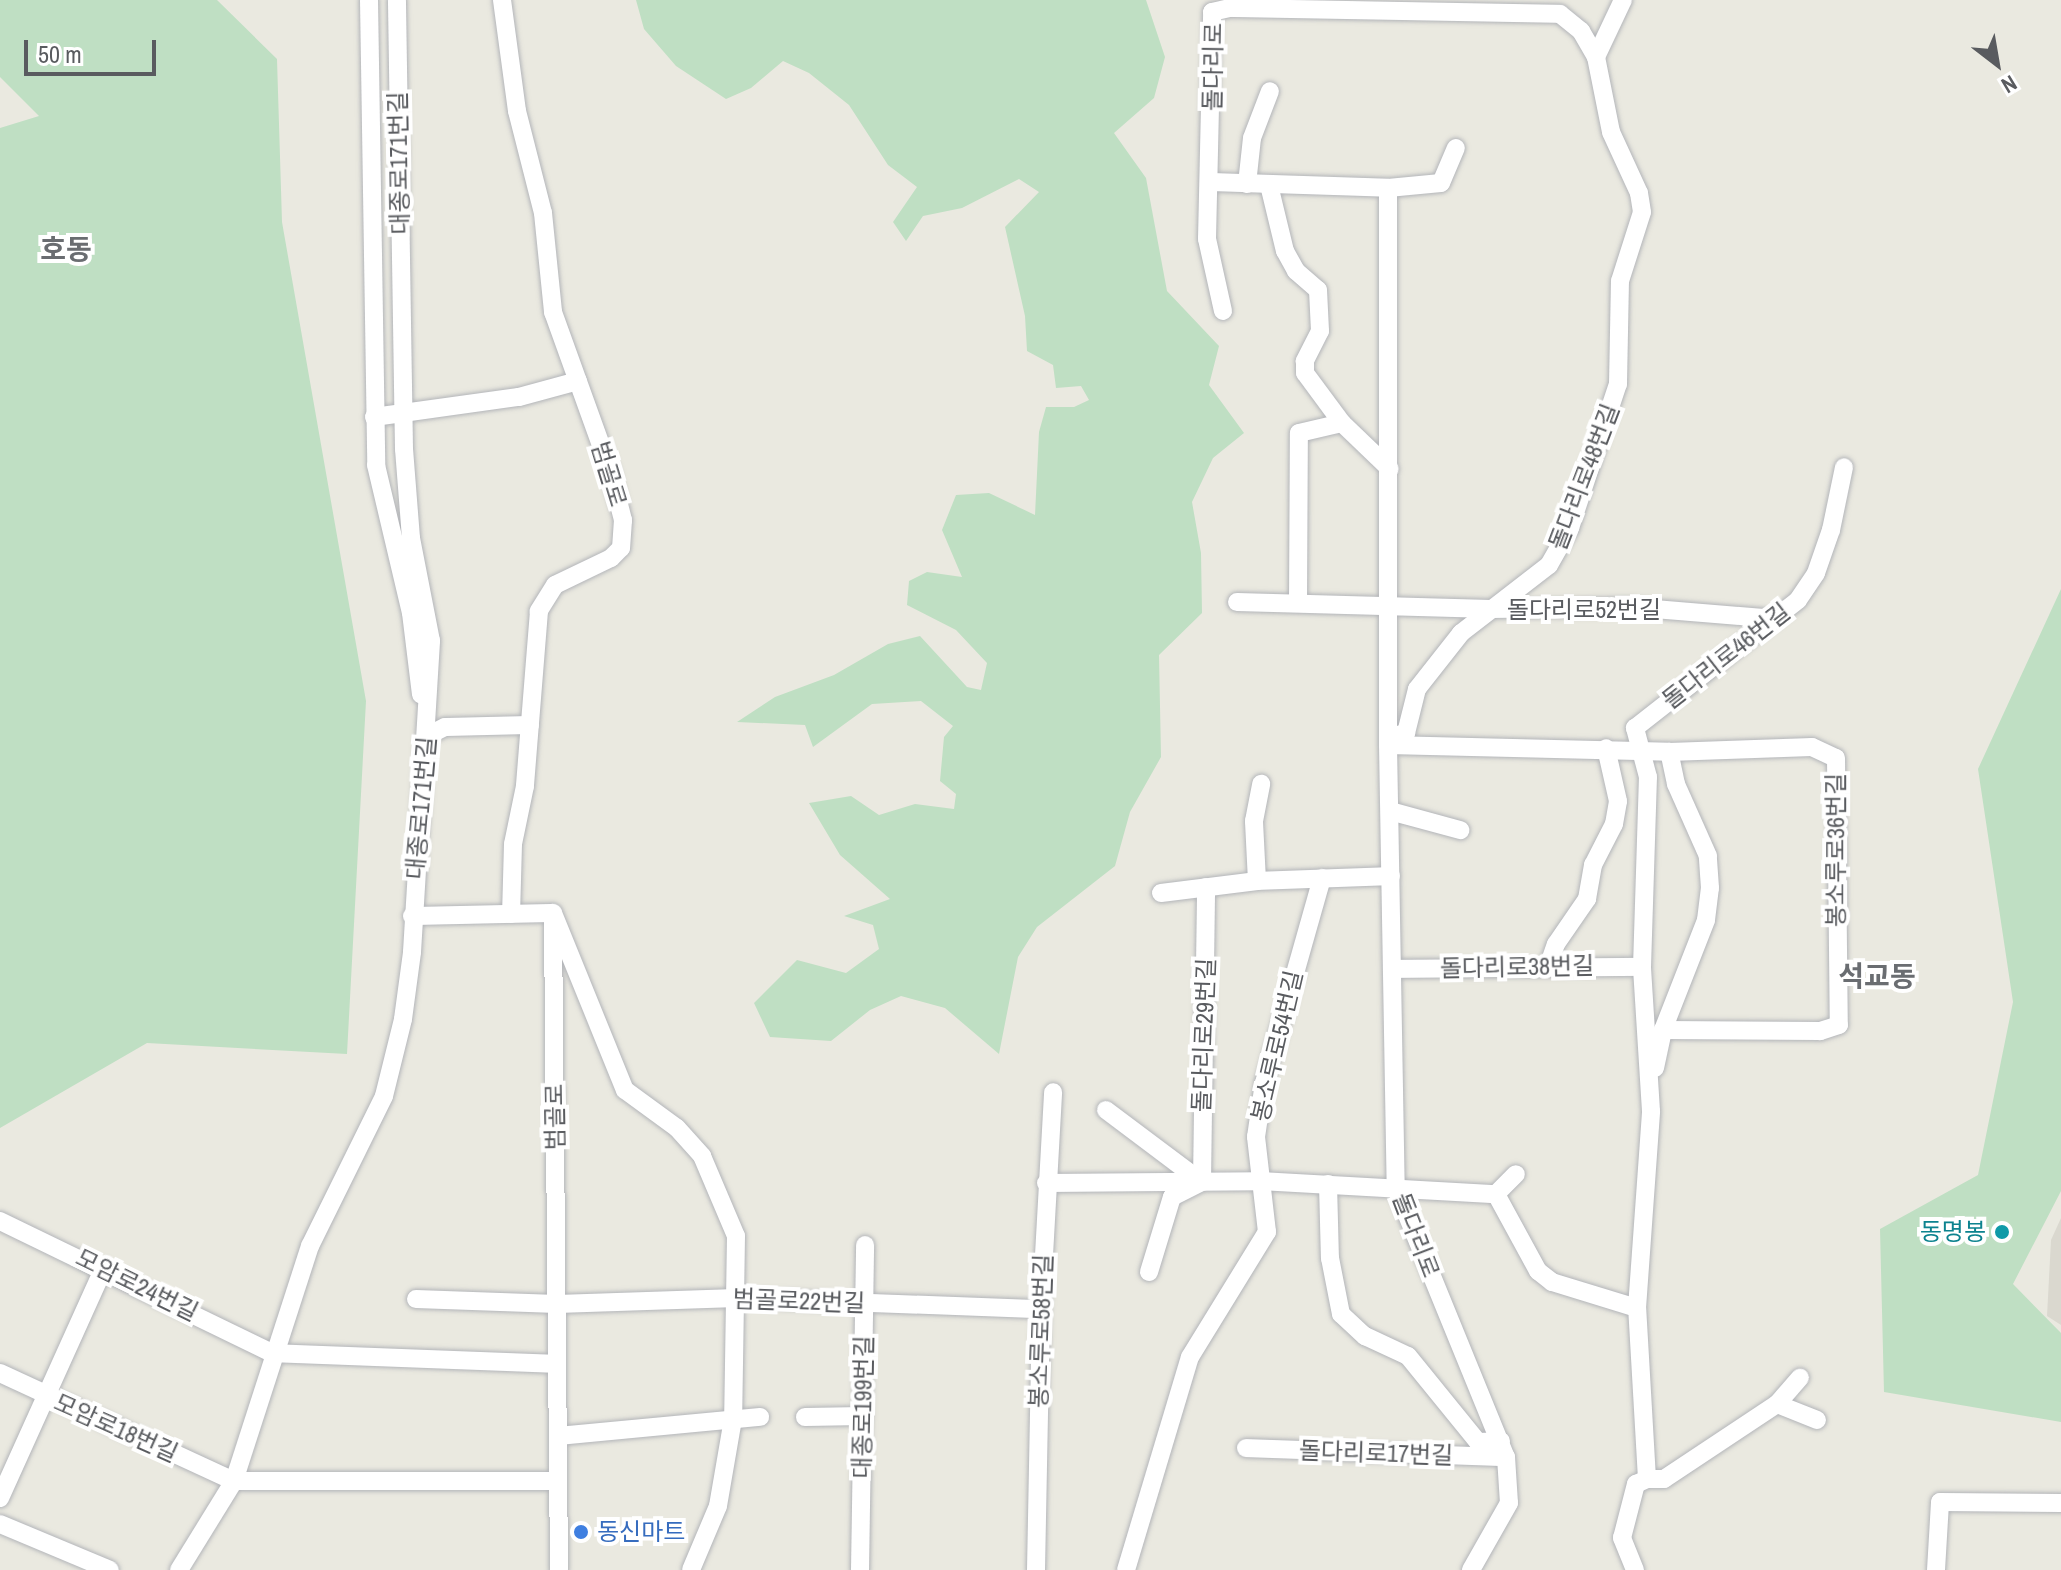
<!DOCTYPE html>
<meta charset="utf-8">
<style>
body{margin:0}
#map{position:relative;width:2061px;height:1570px;overflow:hidden;background:#eae9e0;font-family:"Archivo Narrow","Noto Sans KR",sans-serif}
div>[style]{position:absolute}
[style*='--x']{left:calc(var(--x)*1px);top:calc(var(--y)*1px);width:calc(var(--w)*1px);rotate:calc(var(--a)*1deg)}
.education>*{inset:0;background:#dad8cf}
.green>*{inset:0;background:#bfdfc3}
.roads{filter:drop-shadow(0 0 2px #b3b5b9) drop-shadow(0 0 2px #b3b5b9)}
.street>*{height:18px;margin:-9px;padding:0 9px;transform-origin:9px;border-radius:9px;background:#fff}
.dots>*{width:22px;height:22px;translate:-50% -50%;box-sizing:border-box;border:4px solid #fff;border-radius:50%}
span{translate:-50% -50%;white-space:nowrap;text-align:center;line-height:1.15;-webkit-text-stroke:8px #fff;paint-order:stroke}
.street-label{font-size:24px;color:#595b5f}
.culture-label{font-size:24px;color:#0d838f}
.right{translate:-100% -50%;text-align:right}
.shop-label{font-size:24px;color:#366cbe}
.left{translate:0 -50%;text-align:left}
.quarter-label{font-size:28px;color:#6a6d71;font-weight:700}
.north{position:absolute;left:1957px;top:24px;width:80px;height:80px;-webkit-text-stroke:6px #fff;paint-order:stroke;rotate:149deg;font-size:22px;font-weight:700;line-height:32px;text-align:center;color:#595b5f}
.north::after{content:'';display:block;margin:auto;width:28px;height:36px;background:#595b5f;clip-path:polygon(50% 0,100% 100%,50% 72%,0 100%)}
.scale{position:absolute;left:24px;top:40px;width:132px;height:36px;box-sizing:border-box;border:4px solid #595b5f;border-top:0;padding-left:10px;font-size:24px;line-height:28px;white-space:nowrap;color:#595b5f;-webkit-text-stroke:6px #fff;paint-order:stroke}
</style>
<div id="map">
<div class="education">
<i style="clip-path:polygon(2061px 1218px,2061px 1325px,2047px 1316px,2051px 1240px)"></i>
</div>
<div class="green">
<i style="clip-path:polygon(0 0,217px 0,277px 59px,282px 222px,366px 701px,347px 1054px,147px 1043px,0 1128px,0 128px,39px 116px,0 77px)"></i>
<i style="clip-path:polygon(636px 0,1146px 0,1165px 57px,1154px 98px,1114px 133px,1146px 178px,1167px 291px,1219px 346px,1209px 385px,1244px 433px,1213px 458px,1192px 502px,1201px 553px,1202px 613px,1159px 655px,1161px 757px,1130px 812px,1115px 866px,1037px 927px,1018px 957px,999px 1054px,945px 1008px,901px 996px,870px 1010px,831px 1041px,770px 1037px,754px 1003px,797px 960px,846px 973px,879px 949px,873px 925px,844px 916px,890px 899px,840px 855px,809px 803px,851px 796px,879px 815px,915px 804px,954px 809px,956px 794px,940px 781px,944px 737px,953px 726px,921px 701px,872px 704px,813px 747px,805px 725px,737px 722px,775px 697px,834px 675px,888px 644px,920px 636px,967px 687px,981px 690px,987px 663px,956px 630px,907px 605px,909px 581px,927px 572px,962px 577px,942px 530px,956px 495px,989px 493px,1035px 515px,1039px 432px,1046px 407px,1074px 407px,1089px 400px,1081px 386px,1056px 388px,1053px 365px,1027px 351px,1025px 316px,1005px 227px,1039px 192px,1019px 179px,962px 208px,923px 216px,906px 241px,893px 222px,917px 187px,888px 165px,849px 105px,809px 73px,783px 61px,751px 88px,726px 99px,676px 66px,644px 29px)"></i>
<i style="clip-path:polygon(2061px 589px,2061px 1191px,2013px 1284px,2061px 1333px,2061px 1422px,1884px 1392px,1880px 1229px,1978px 1175px,2013px 1002px,1978px 769px)"></i>
</div>
<div class="roads">
<div class="street">
<i style="--x:369;--y:0;--w:465;--a:89.1"></i>
<i style="--x:376;--y:465;--w:152;--a:76.7"></i>
<i style="--x:411;--y:613;--w:82;--a:83"></i>
<i style="--x:502;--y:0;--w:112;--a:82.3"></i>
<i style="--x:517;--y:111;--w:105;--a:75.7"></i>
<i style="--x:543;--y:213;--w:100;--a:84.2"></i>
<i style="--x:553;--y:312;--w:171;--a:70.2"></i>
<i style="--x:611;--y:473;--w:49;--a:75.7"></i>
<i style="--x:623;--y:520;--w:28;--a:94"></i>
<i style="--x:621;--y:548;--w:14;--a:135"></i>
<i style="--x:611;--y:558;--w:62;--a:154.3"></i>
<i style="--x:555;--y:585;--w:31;--a:122"></i>
<i style="--x:539;--y:611;--w:176;--a:94.6"></i>
<i style="--x:525;--y:786;--w:59;--a:101.7"></i>
<i style="--x:513;--y:844;--w:70;--a:91.6"></i>
<i style="--x:1596;--y:57;--w:63;--a:-64.7"></i>
<i style="--x:1211;--y:182;--w:177;--a:1.9"></i>
<i style="--x:1388;--y:188;--w:53;--a:-5.4"></i>
<i style="--x:1441;--y:183;--w:38;--a:-67"></i>
<i style="--x:1247;--y:184;--w:46;--a:-83.8"></i>
<i style="--x:1252;--y:138;--w:50;--a:-69"></i>
<i style="--x:1269;--y:185;--w:68;--a:76.4"></i>
<i style="--x:1285;--y:251;--w:23;--a:61"></i>
<i style="--x:1296;--y:271;--w:29;--a:41"></i>
<i style="--x:1318;--y:290;--w:41;--a:87.2"></i>
<i style="--x:1320;--y:331;--w:34;--a:117"></i>
<i style="--x:1305;--y:361;--w:12;--a:90"></i>
<i style="--x:1305;--y:373;--w:62;--a:53.5"></i>
<i style="--x:1342;--y:423;--w:66;--a:43.8"></i>
<i style="--x:1388;--y:188;--w:557;--a:90"></i>
<i style="--x:1388;--y:745;--w:443;--a:89"></i>
<i style="--x:1396;--y:1188;--w:291;--a:67.8"></i>
<i style="--x:1506;--y:1457;--w:46;--a:86.3"></i>
<i style="--x:1509;--y:1503;--w:77;--a:119.6"></i>
<i style="--x:1223;--y:311;--w:74;--a:-102.5"></i>
<i style="--x:1207;--y:239;--w:227;--a:-88.7"></i>
<i style="--x:1212;--y:12;--w:18;--a:-13"></i>
<i style="--x:1230;--y:8;--w:330;--a:1"></i>
<i style="--x:374;--y:417;--w:146;--a:-7.9"></i>
<i style="--x:519;--y:397;--w:61;--a:-15.2"></i>
<i style="--x:1237;--y:602;--w:254;--a:1.6"></i>
<i style="--x:1491;--y:609;--w:139;--a:-0.8"></i>
<i style="--x:1630;--y:607;--w:146;--a:4.7"></i>
<i style="--x:1298;--y:603;--w:170;--a:-89.7"></i>
<i style="--x:1299;--y:433;--w:44;--a:-13.1"></i>
<i style="--x:427;--y:736;--w:20;--a:-27"></i>
<i style="--x:445;--y:727;--w:85;--a:-1.3"></i>
<i style="--x:1388;--y:738;--w:19;--a:-16"></i>
<i style="--x:1406;--y:733;--w:45;--a:-76"></i>
<i style="--x:1417;--y:689;--w:71;--a:-51.8"></i>
<i style="--x:1461;--y:633;--w:111;--a:-37.7"></i>
<i style="--x:1549;--y:565;--w:43;--a:-60.4"></i>
<i style="--x:1570;--y:528;--w:152;--a:-71.6"></i>
<i style="--x:1618;--y:384;--w:103;--a:-88.9"></i>
<i style="--x:1620;--y:281;--w:72;--a:-72.3"></i>
<i style="--x:1642;--y:212;--w:19;--a:-99"></i>
<i style="--x:1639;--y:193;--w:67;--a:-114.7"></i>
<i style="--x:1611;--y:132;--w:76;--a:-101.3"></i>
<i style="--x:1596;--y:57;--w:30;--a:-120"></i>
<i style="--x:1581;--y:31;--w:27;--a:-141"></i>
<i style="--x:1388;--y:745;--w:281;--a:1.4"></i>
<i style="--x:1669;--y:752;--w:143;--a:-2"></i>
<i style="--x:1812;--y:747;--w:26;--a:25"></i>
<i style="--x:1836;--y:758;--w:267;--a:89.4"></i>
<i style="--x:1839;--y:1025;--w:20;--a:162"></i>
<i style="--x:1820;--y:1031;--w:157;--a:-179.6"></i>
<i style="--x:1390;--y:811;--w:73;--a:15.2"></i>
<i style="--x:1257;--y:881;--w:60;--a:-92.9"></i>
<i style="--x:1254;--y:821;--w:38;--a:-79"></i>
<i style="--x:1161;--y:893;--w:97;--a:-7.1"></i>
<i style="--x:1257;--y:881;--w:134;--a:-2.1"></i>
<i style="--x:553;--y:913;--w:191;--a:67.9"></i>
<i style="--x:625;--y:1090;--w:64;--a:36.2"></i>
<i style="--x:677;--y:1128;--w:38;--a:48"></i>
<i style="--x:702;--y:1156;--w:87;--a:67"></i>
<i style="--x:736;--y:1236;--w:183;--a:90.9"></i>
<i style="--x:733;--y:1419;--w:88;--a:99.8"></i>
<i style="--x:718;--y:1506;--w:69;--a:112.9"></i>
<i style="--x:412;--y:916;--w:141;--a:-1.2"></i>
<i style="--x:553;--y:921;--w:649;--a:89.47"></i>
<i style="--x:1549;--y:964;--w:21;--a:-71"></i>
<i style="--x:1556;--y:944;--w:55;--a:-55.4"></i>
<i style="--x:1587;--y:899;--w:35;--a:-80"></i>
<i style="--x:1593;--y:865;--w:46;--a:-62.9"></i>
<i style="--x:1614;--y:824;--w:23;--a:-80"></i>
<i style="--x:1618;--y:801;--w:54;--a:-102.8"></i>
<i style="--x:1392;--y:969;--w:250;--a:-0.5"></i>
<i style="--x:1655;--y:1068;--w:39;--a:-78"></i>
<i style="--x:1663;--y:1030;--w:118;--a:-68.6"></i>
<i style="--x:1706;--y:920;--w:32;--a:-83"></i>
<i style="--x:1710;--y:888;--w:32;--a:-94"></i>
<i style="--x:1708;--y:856;--w:79;--a:-114"></i>
<i style="--x:1676;--y:784;--w:33;--a:-102"></i>
<i style="--x:1106;--y:1110;--w:120;--a:36.9"></i>
<i style="--x:1202;--y:1182;--w:295;--a:-89.2"></i>
<i style="--x:1046;--y:1183;--w:214;--a:-0.5"></i>
<i style="--x:1260;--y:1181;--w:236;--a:3.2"></i>
<i style="--x:1496;--y:1194;--w:88;--a:61.4"></i>
<i style="--x:1538;--y:1271;--w:18;--a:38"></i>
<i style="--x:1552;--y:1282;--w:89;--a:17"></i>
<i style="--x:1328;--y:1184;--w:74;--a:88.5"></i>
<i style="--x:1330;--y:1258;--w:57;--a:78.9"></i>
<i style="--x:1341;--y:1314;--w:33;--a:43"></i>
<i style="--x:1365;--y:1336;--w:47;--a:24.9"></i>
<i style="--x:1408;--y:1356;--w:111;--a:50.9"></i>
<i style="--x:1478;--y:1442;--w:23;--a:-2"></i>
<i style="--x:1496;--y:1194;--w:28;--a:-45"></i>
<i style="--x:0;--y:1221;--w:302;--a:25.9"></i>
<i style="--x:272;--y:1353;--w:285;--a:2.2"></i>
<i style="--x:1149;--y:1272;--w:78;--a:-73"></i>
<i style="--x:1172;--y:1197;--w:30;--a:-27"></i>
<i style="--x:416;--y:1299;--w:141;--a:2"></i>
<i style="--x:557;--y:1304;--w:180;--a:-1.9"></i>
<i style="--x:737;--y:1298;--w:304;--a:2.1"></i>
<i style="--x:0;--y:1373;--w:258;--a:24.8"></i>
<i style="--x:234;--y:1481;--w:324;--a:0"></i>
<i style="--x:1777;--y:1404;--w:35;--a:-49"></i>
<i style="--x:805;--y:1417;--w:58;--a:-1"></i>
<i style="--x:558;--y:1436;--w:203;--a:-5.4"></i>
<i style="--x:1246;--y:1448;--w:260;--a:2"></i>
<i style="--x:1647;--y:1479;--w:17;--a:0"></i>
<i style="--x:1664;--y:1479;--w:136;--a:-33.6"></i>
<i style="--x:1777;--y:1404;--w:43;--a:21.8"></i>
<i style="--x:0;--y:1498;--w:252;--a:-65.7"></i>
<i style="--x:0;--y:1524;--w:119;--a:22.7"></i>
<i style="--x:179;--y:1570;--w:105;--a:-58.3"></i>
<i style="--x:234;--y:1481;--w:247;--a:-72.1"></i>
<i style="--x:310;--y:1246;--w:167;--a:-63.7"></i>
<i style="--x:384;--y:1096;--w:79;--a:-76.1"></i>
<i style="--x:403;--y:1019;--w:68;--a:-82.3"></i>
<i style="--x:412;--y:952;--w:312;--a:-86.5"></i>
<i style="--x:431;--y:641;--w:105;--a:-101"></i>
<i style="--x:411;--y:538;--w:89;--a:-94.5"></i>
<i style="--x:404;--y:449;--w:449;--a:-90.9"></i>
<i style="--x:860;--y:1570;--w:325;--a:-89.1"></i>
<i style="--x:1036;--y:1570;--w:261;--a:-88.9"></i>
<i style="--x:1041;--y:1309;--w:217;--a:-86.8"></i>
<i style="--x:1126;--y:1570;--w:222;--a:-73.3"></i>
<i style="--x:1190;--y:1357;--w:147;--a:-58.4"></i>
<i style="--x:1267;--y:1232;--w:96;--a:-96.6"></i>
<i style="--x:1256;--y:1137;--w:55;--a:-81.6"></i>
<i style="--x:1264;--y:1083;--w:213;--a:-74.2"></i>
<i style="--x:1635;--y:1570;--w:35;--a:-112"></i>
<i style="--x:1622;--y:1538;--w:56;--a:-75.5"></i>
<i style="--x:1636;--y:1484;--w:12;--a:-24"></i>
<i style="--x:1647;--y:1479;--w:171;--a:-93.3"></i>
<i style="--x:1637;--y:1308;--w:197;--a:-85.9"></i>
<i style="--x:1651;--y:1111;--w:144;--a:-93.6"></i>
<i style="--x:1642;--y:967;--w:190;--a:-88.2"></i>
<i style="--x:1648;--y:777;--w:51;--a:-104.9"></i>
<i style="--x:1635;--y:728;--w:207;--a:-38.1"></i>
<i style="--x:1798;--y:600;--w:32;--a:-56"></i>
<i style="--x:1816;--y:573;--w:46;--a:-70.8"></i>
<i style="--x:1831;--y:530;--w:64;--a:-78.3"></i>
<i style="--x:1936;--y:1570;--w:68;--a:-86.6"></i>
<i style="--x:1940;--y:1502;--w:121;--a:0.5"></i>
</div>
</div>
<div class="dots">
<i style="left:2002px;top:1232px;background:#0f9aa8"></i>
<i style="left:581px;top:1532px;background:#3f7fe0"></i>
</div>
<div class="street-label">
<span style="left:1213px;top:67px;rotate:-89deg">돌다리로</span>
<span style="left:399px;top:163px;rotate:-91deg">대종로171번길</span>
<span style="left:609px;top:474px;rotate:73deg">범골로</span>
<span style="left:1584px;top:477px;rotate:-69deg">돌다리로48번길</span>
<span style="left:1584px;top:610px">돌다리로52번길</span>
<span style="left:1726px;top:656px;rotate:-38deg">돌다리로46번길</span>
<span style="left:421px;top:808px;rotate:-85deg">대종로171번길</span>
<span style="left:1836px;top:850px;rotate:-90deg">봉소루로36번길</span>
<span style="left:1517px;top:967px;rotate:-1deg">돌다리로38번길</span>
<span style="left:1204px;top:1035px;rotate:-88deg">돌다리로29번길</span>
<span style="left:1277px;top:1046px;rotate:-77deg">봉소루로54번길</span>
<span style="left:555px;top:1117px;rotate:-91deg">범골로</span>
<span style="left:1416px;top:1235px;rotate:69deg">돌다리로</span>
<span style="left:137px;top:1285px;rotate:26deg">모암로24번길</span>
<span style="left:799px;top:1301px;rotate:2deg">범골로22번길</span>
<span style="left:1041px;top:1331px;rotate:-88deg">봉소루로58번길</span>
<span style="left:863px;top:1407px;rotate:-89deg">대종로199번길</span>
<span style="left:116px;top:1428px;rotate:24deg">모암로18번길</span>
<span style="left:1376px;top:1453px;rotate:2deg">돌다리로17번길</span>
</div>
<div class="culture-label">
<span class="right" style="left:1986px;top:1232px">동명봉</span>
</div>
<div class="shop-label">
<span class="left" style="left:597px;top:1532px">동신마트</span>
</div>
<div class="quarter-label">
<span style="left:66px;top:249px">호동</span>
<span style="left:1877px;top:976px">석교동</span>
</div>
<div class="north">N</div>
<div class="scale">50 m</div>
</div>
